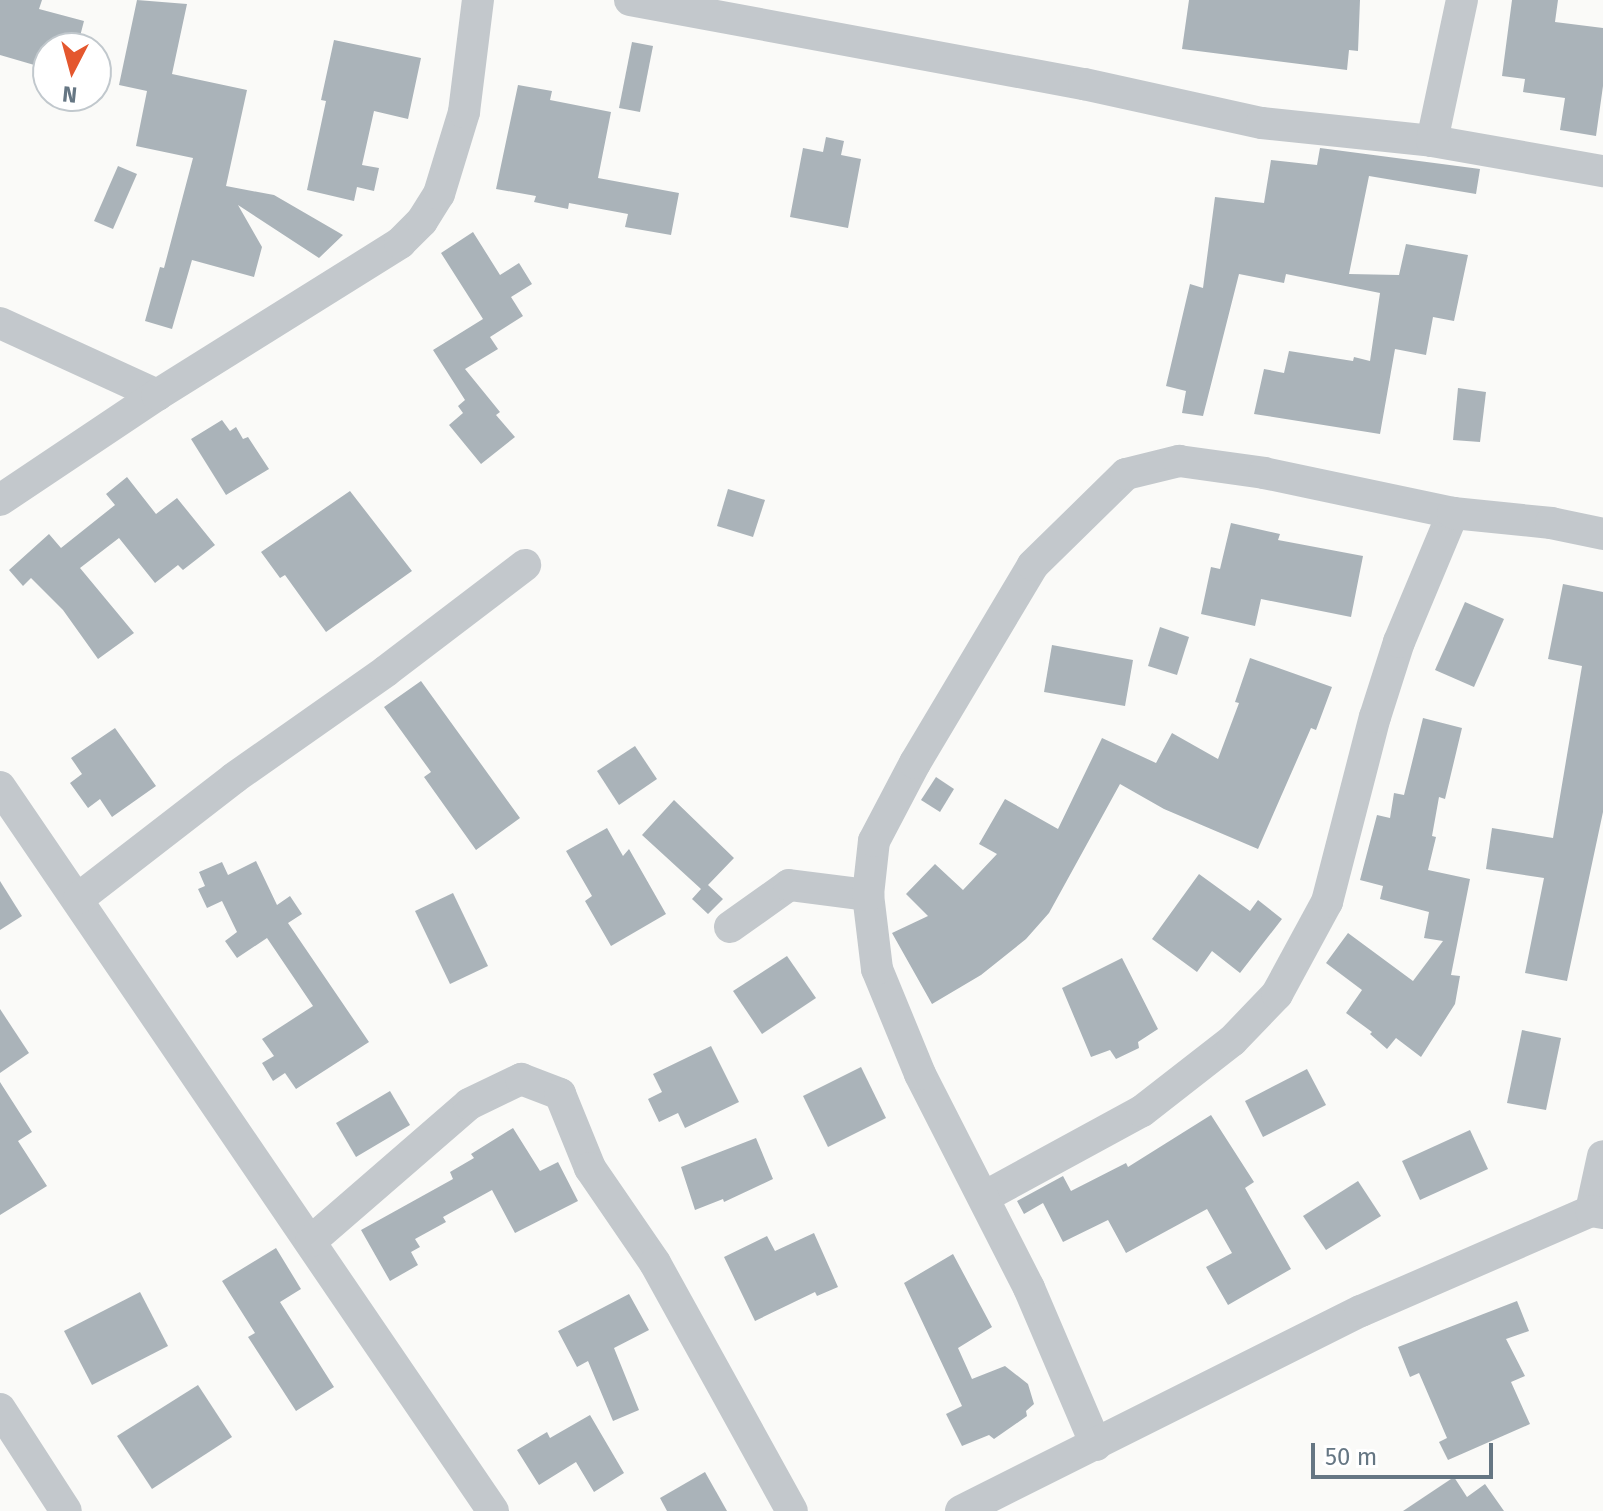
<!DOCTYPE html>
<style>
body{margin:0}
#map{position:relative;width:1603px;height:1511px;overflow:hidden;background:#fafaf8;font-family:"Fira Sans",sans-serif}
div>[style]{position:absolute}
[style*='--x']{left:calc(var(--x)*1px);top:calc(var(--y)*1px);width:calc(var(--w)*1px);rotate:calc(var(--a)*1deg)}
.building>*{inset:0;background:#aab3b9}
.minor>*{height:32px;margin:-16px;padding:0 16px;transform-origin:16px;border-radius:16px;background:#c3c8cc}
span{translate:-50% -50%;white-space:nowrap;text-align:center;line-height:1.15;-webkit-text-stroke:8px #fff;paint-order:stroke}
.north{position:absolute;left:32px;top:32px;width:80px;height:80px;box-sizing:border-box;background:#fff;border:2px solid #c1c8cd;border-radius:50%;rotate:186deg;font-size:22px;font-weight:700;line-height:32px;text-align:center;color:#657683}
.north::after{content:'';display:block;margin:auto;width:28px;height:36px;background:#e4572e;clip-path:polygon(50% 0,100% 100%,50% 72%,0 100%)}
.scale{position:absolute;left:1311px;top:1443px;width:182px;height:36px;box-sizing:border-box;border:4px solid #657683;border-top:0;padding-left:10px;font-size:24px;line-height:28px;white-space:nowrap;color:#657683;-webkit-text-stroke:6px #fff;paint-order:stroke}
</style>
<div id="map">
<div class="building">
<i style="clip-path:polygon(0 0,42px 0,39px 9px,84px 21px,77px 48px,48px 48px,48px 69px,0 55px)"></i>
<i style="clip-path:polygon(137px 0,187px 4px,172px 74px,247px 90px,226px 186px,274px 195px,343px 235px,319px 258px,238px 205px,262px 247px,254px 277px,192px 260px,172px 329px,145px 321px,160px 267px,164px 268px,193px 158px,136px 146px,147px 91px,119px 85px)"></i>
<i style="clip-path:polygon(1189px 0,1360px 0,1358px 51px,1349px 50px,1347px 70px,1182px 49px)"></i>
<i style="clip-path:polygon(1512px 0,1558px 0,1555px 22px,1603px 28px,1603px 86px,1596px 136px,1560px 130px,1565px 98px,1523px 92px,1525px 79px,1502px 76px)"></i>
<i style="clip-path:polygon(334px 40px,421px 58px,408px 119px,374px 111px,362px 165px,379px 168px,374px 191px,357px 187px,354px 201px,307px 190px,326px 101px,321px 100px)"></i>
<i style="clip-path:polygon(632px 42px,653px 46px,640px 112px,619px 108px)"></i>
<i style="clip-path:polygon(518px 85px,552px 91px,550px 100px,611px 112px,598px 178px,679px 193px,671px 235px,625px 227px,628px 214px,569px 203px,568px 209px,534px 202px,536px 196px,496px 189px)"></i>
<i style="clip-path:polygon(826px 137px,844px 141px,841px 155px,861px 159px,848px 228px,790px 217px,803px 148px,823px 152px)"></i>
<i style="clip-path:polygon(1320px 148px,1480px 169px,1476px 194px,1369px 176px,1349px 274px,1399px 275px,1406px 244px,1468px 255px,1454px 321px,1433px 317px,1426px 355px,1395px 349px,1380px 434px,1254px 414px,1264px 369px,1284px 373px,1289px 351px,1353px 361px,1354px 357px,1370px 361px,1380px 293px,1286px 274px,1284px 283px,1239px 274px,1203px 416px,1182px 413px,1186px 391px,1166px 386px,1190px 284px,1203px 288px,1215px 197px,1264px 203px,1271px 160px,1317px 165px)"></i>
<i style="clip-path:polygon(118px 166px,137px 174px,113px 229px,94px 221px)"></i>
<i style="clip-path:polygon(473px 232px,500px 275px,519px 263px,532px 284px,511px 297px,523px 316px,490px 337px,498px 349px,465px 369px,500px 412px,496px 415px,515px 437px,481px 464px,449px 425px,463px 413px,458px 406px,465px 400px,433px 350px,483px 319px,441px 253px)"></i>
<i style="clip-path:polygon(1458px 388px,1486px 392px,1480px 442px,1453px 440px)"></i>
<i style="clip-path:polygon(222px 420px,230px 431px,236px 427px,243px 439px,248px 437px,269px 469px,226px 495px,191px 439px)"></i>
<i style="clip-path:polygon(127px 477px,156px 514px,177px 498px,215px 545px,183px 570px,178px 565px,155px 583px,119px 538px,80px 568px,134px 633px,98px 659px,63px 610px,31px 578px,23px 586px,9px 570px,49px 534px,61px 548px,115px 505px,106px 494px)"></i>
<i style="clip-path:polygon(728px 489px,765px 500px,753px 537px,717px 526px)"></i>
<i style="clip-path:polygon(350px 491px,412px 571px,326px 632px,285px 575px,280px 578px,261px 552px)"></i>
<i style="clip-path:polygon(1231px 523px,1280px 534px,1278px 540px,1363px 556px,1351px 617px,1261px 599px,1255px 626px,1201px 614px,1211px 567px,1220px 569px)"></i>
<i style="clip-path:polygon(1563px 584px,1603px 592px,1603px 812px,1567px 981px,1525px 973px,1544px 878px,1486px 869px,1492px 828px,1553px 838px,1582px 666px,1548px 659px)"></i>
<i style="clip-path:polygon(1465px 602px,1504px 619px,1474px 687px,1435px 670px)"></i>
<i style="clip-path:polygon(1160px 627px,1189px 637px,1177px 675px,1148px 666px)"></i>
<i style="clip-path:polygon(1052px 645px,1133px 660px,1125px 706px,1044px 692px)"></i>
<i style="clip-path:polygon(1250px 658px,1332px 687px,1316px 730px,1311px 728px,1258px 849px,1164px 809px,1120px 784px,1049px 913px,1026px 939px,981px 975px,932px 1004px,892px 933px,928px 916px,906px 894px,935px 864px,963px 890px,997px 854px,979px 844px,1005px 799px,1058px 829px,1102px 738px,1156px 763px,1172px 733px,1218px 759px,1239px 703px,1235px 702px)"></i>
<i style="clip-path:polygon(421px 681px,520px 818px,476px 850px,424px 777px,431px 772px,384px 707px)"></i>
<i style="clip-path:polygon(1423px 718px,1462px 728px,1445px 799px,1439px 797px,1432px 836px,1436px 837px,1428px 870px,1470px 879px,1451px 975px,1460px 976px,1455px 1004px,1421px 1057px,1396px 1038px,1387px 1049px,1370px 1034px,1372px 1032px,1346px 1013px,1362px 990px,1326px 963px,1348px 933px,1413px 981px,1443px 941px,1424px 938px,1429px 912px,1380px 899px,1383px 886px,1360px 880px,1377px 815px,1390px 818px,1394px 793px,1404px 795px)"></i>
<i style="clip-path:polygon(115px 728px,156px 786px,112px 817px,100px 799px,88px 808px,70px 783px,82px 774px,71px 758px)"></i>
<i style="clip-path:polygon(635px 746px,657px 779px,619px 805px,597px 771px)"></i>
<i style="clip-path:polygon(936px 777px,954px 789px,940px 812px,921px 800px)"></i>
<i style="clip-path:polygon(674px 800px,734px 858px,708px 885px,723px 899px,708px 914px,692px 899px,701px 889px,642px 835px)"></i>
<i style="clip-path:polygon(607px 828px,623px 856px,629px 849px,666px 914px,611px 946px,585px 901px,592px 896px,566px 851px)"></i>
<i style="clip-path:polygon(256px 861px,277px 905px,290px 896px,302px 914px,288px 923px,369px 1042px,296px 1089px,285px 1073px,273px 1081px,262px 1063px,274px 1056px,262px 1039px,313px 1006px,267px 938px,237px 958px,225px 941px,237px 932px,222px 901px,207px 908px,198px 889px,205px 886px,199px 872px,222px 862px,228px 875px)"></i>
<i style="clip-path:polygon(1199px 874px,1250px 911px,1258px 900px,1282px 919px,1240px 973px,1212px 951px,1197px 972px,1152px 939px)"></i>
<i style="clip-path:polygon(0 881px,22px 916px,0 930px)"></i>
<i style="clip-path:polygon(453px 893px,488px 966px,450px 984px,415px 911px)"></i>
<i style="clip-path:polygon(787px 956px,816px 998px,762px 1034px,733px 991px)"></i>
<i style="clip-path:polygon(1122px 958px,1158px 1029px,1138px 1042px,1139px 1048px,1116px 1059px,1110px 1050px,1091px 1057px,1062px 988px)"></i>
<i style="clip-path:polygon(0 1009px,29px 1053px,0 1073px)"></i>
<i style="clip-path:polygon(1522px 1030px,1561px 1038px,1546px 1110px,1507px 1103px)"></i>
<i style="clip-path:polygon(711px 1046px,739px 1102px,685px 1128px,678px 1113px,659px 1122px,648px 1099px,662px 1092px,653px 1074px)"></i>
<i style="clip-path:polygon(861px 1067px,886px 1118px,828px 1147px,803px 1096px)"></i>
<i style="clip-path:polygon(1307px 1069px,1326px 1105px,1263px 1137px,1245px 1101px)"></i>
<i style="clip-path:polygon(0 1082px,32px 1132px,18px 1141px,47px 1186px,0 1215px)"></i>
<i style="clip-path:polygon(390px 1091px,410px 1125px,356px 1157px,336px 1123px)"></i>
<i style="clip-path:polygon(1211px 1115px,1254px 1182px,1245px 1188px,1291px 1269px,1228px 1305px,1206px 1267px,1232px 1253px,1207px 1209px,1126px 1253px,1108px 1220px,1063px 1242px,1043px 1203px,1024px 1214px,1017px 1201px,1063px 1176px,1071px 1191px,1126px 1163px,1128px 1167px)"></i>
<i style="clip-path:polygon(513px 1128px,540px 1171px,558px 1162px,578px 1201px,515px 1233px,492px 1190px,443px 1217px,446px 1222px,415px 1239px,420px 1247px,411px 1252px,418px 1265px,390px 1281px,361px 1230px,453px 1179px,450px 1172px,474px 1158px,471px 1154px)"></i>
<i style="clip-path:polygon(1470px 1130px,1488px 1169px,1420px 1200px,1402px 1161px)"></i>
<i style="clip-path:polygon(756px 1138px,773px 1179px,724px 1202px,723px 1199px,695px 1210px,681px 1167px)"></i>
<i style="clip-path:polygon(1358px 1181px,1381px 1216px,1326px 1250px,1303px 1216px)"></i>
<i style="clip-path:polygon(814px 1233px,838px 1287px,817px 1296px,815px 1292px,755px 1321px,724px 1257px,767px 1236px,775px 1251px)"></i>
<i style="clip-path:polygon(276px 1248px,301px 1289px,280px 1302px,334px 1387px,296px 1411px,248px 1337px,255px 1333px,222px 1281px)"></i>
<i style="clip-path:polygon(953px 1254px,992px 1327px,958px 1348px,972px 1379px,1005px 1366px,1028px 1384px,1034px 1404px,1026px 1411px,1027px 1416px,994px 1439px,989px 1435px,962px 1446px,946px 1414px,962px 1406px,904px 1283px)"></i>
<i style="clip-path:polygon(140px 1292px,168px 1346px,92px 1385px,64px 1331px)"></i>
<i style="clip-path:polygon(629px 1294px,649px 1330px,614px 1348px,639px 1410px,613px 1421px,588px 1361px,577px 1367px,558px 1331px)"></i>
<i style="clip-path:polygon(1517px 1301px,1529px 1331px,1506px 1339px,1525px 1376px,1511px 1382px,1530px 1424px,1448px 1460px,1439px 1442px,1447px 1438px,1419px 1373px,1410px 1377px,1398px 1347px)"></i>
<i style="clip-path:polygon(198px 1385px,232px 1437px,152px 1489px,117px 1436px)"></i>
<i style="clip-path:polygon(590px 1415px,624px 1473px,594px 1492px,576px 1462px,539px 1485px,517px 1450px,547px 1432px,550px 1438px)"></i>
<i style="clip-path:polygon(705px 1472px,727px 1511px,667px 1511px,660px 1498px)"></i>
<i style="clip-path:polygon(1454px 1477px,1467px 1497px,1485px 1484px,1504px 1511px,1403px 1511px)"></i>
</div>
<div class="minor">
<i style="--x:630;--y:0;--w:462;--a:10.5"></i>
<i style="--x:1084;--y:84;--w:182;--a:12.4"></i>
<i style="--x:1262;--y:123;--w:171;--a:6"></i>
<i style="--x:1432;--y:141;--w:174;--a:10"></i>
<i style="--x:1432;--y:141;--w:144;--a:-78"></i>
<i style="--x:0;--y:323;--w:173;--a:24.6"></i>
<i style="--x:0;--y:500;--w:189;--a:-33.8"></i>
<i style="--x:157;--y:395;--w:287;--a:-32"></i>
<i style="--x:400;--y:243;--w:31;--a:-45"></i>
<i style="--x:422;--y:221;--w:32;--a:-58"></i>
<i style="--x:439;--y:194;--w:86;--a:-73"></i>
<i style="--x:464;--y:112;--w:113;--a:-82.9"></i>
<i style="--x:0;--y:787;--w:876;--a:55.75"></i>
<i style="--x:79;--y:898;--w:196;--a:-37.7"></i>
<i style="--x:234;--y:778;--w:186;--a:-35.1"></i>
<i style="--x:386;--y:671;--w:175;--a:-37.3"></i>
<i style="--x:730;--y:927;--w:72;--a:-35.4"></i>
<i style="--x:789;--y:885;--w:80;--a:7.2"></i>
<i style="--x:984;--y:1197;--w:180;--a:-28.6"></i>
<i style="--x:1142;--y:1111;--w:114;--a:-37.9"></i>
<i style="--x:1232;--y:1041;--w:65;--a:-46.2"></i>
<i style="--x:1277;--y:994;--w:105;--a:-61.5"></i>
<i style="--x:1327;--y:902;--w:191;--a:-75.5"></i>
<i style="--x:1375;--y:717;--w:79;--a:-72.3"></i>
<i style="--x:1399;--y:642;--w:140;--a:-67.3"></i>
<i style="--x:1591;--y:1211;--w:56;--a:-77.7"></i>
<i style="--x:311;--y:1241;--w:209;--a:-40.9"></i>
<i style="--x:469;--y:1104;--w:58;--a:-25.7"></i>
<i style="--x:521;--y:1079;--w:42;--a:21"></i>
<i style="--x:560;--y:1094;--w:80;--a:67.9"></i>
<i style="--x:590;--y:1168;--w:115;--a:55.6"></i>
<i style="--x:655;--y:1263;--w:283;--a:61.1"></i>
<i style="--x:0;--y:1409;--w:121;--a:57.1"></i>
<i style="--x:1096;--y:1445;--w:171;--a:-113.1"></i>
<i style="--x:1029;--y:1288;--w:240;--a:-117"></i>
<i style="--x:920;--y:1074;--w:113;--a:-112.3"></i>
<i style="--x:877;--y:969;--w:75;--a:-96.9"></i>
<i style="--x:868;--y:895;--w:54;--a:-83.7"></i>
<i style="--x:874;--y:841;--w:88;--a:-62.3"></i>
<i style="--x:915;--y:763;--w:230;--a:-59.2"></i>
<i style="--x:1033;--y:565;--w:130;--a:-44.4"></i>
<i style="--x:1126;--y:474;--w:55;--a:-13.8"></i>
<i style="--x:1179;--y:461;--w:86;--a:8"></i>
<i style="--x:1264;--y:473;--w:193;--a:11.9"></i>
<i style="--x:1453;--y:513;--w:99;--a:5.8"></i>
<i style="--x:1551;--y:523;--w:53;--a:11.9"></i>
<i style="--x:961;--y:1511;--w:447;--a:-26.6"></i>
<i style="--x:1361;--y:1311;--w:251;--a:-23.5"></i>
<i style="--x:1591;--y:1211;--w:12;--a:9"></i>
</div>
<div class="north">N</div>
<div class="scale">50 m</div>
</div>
